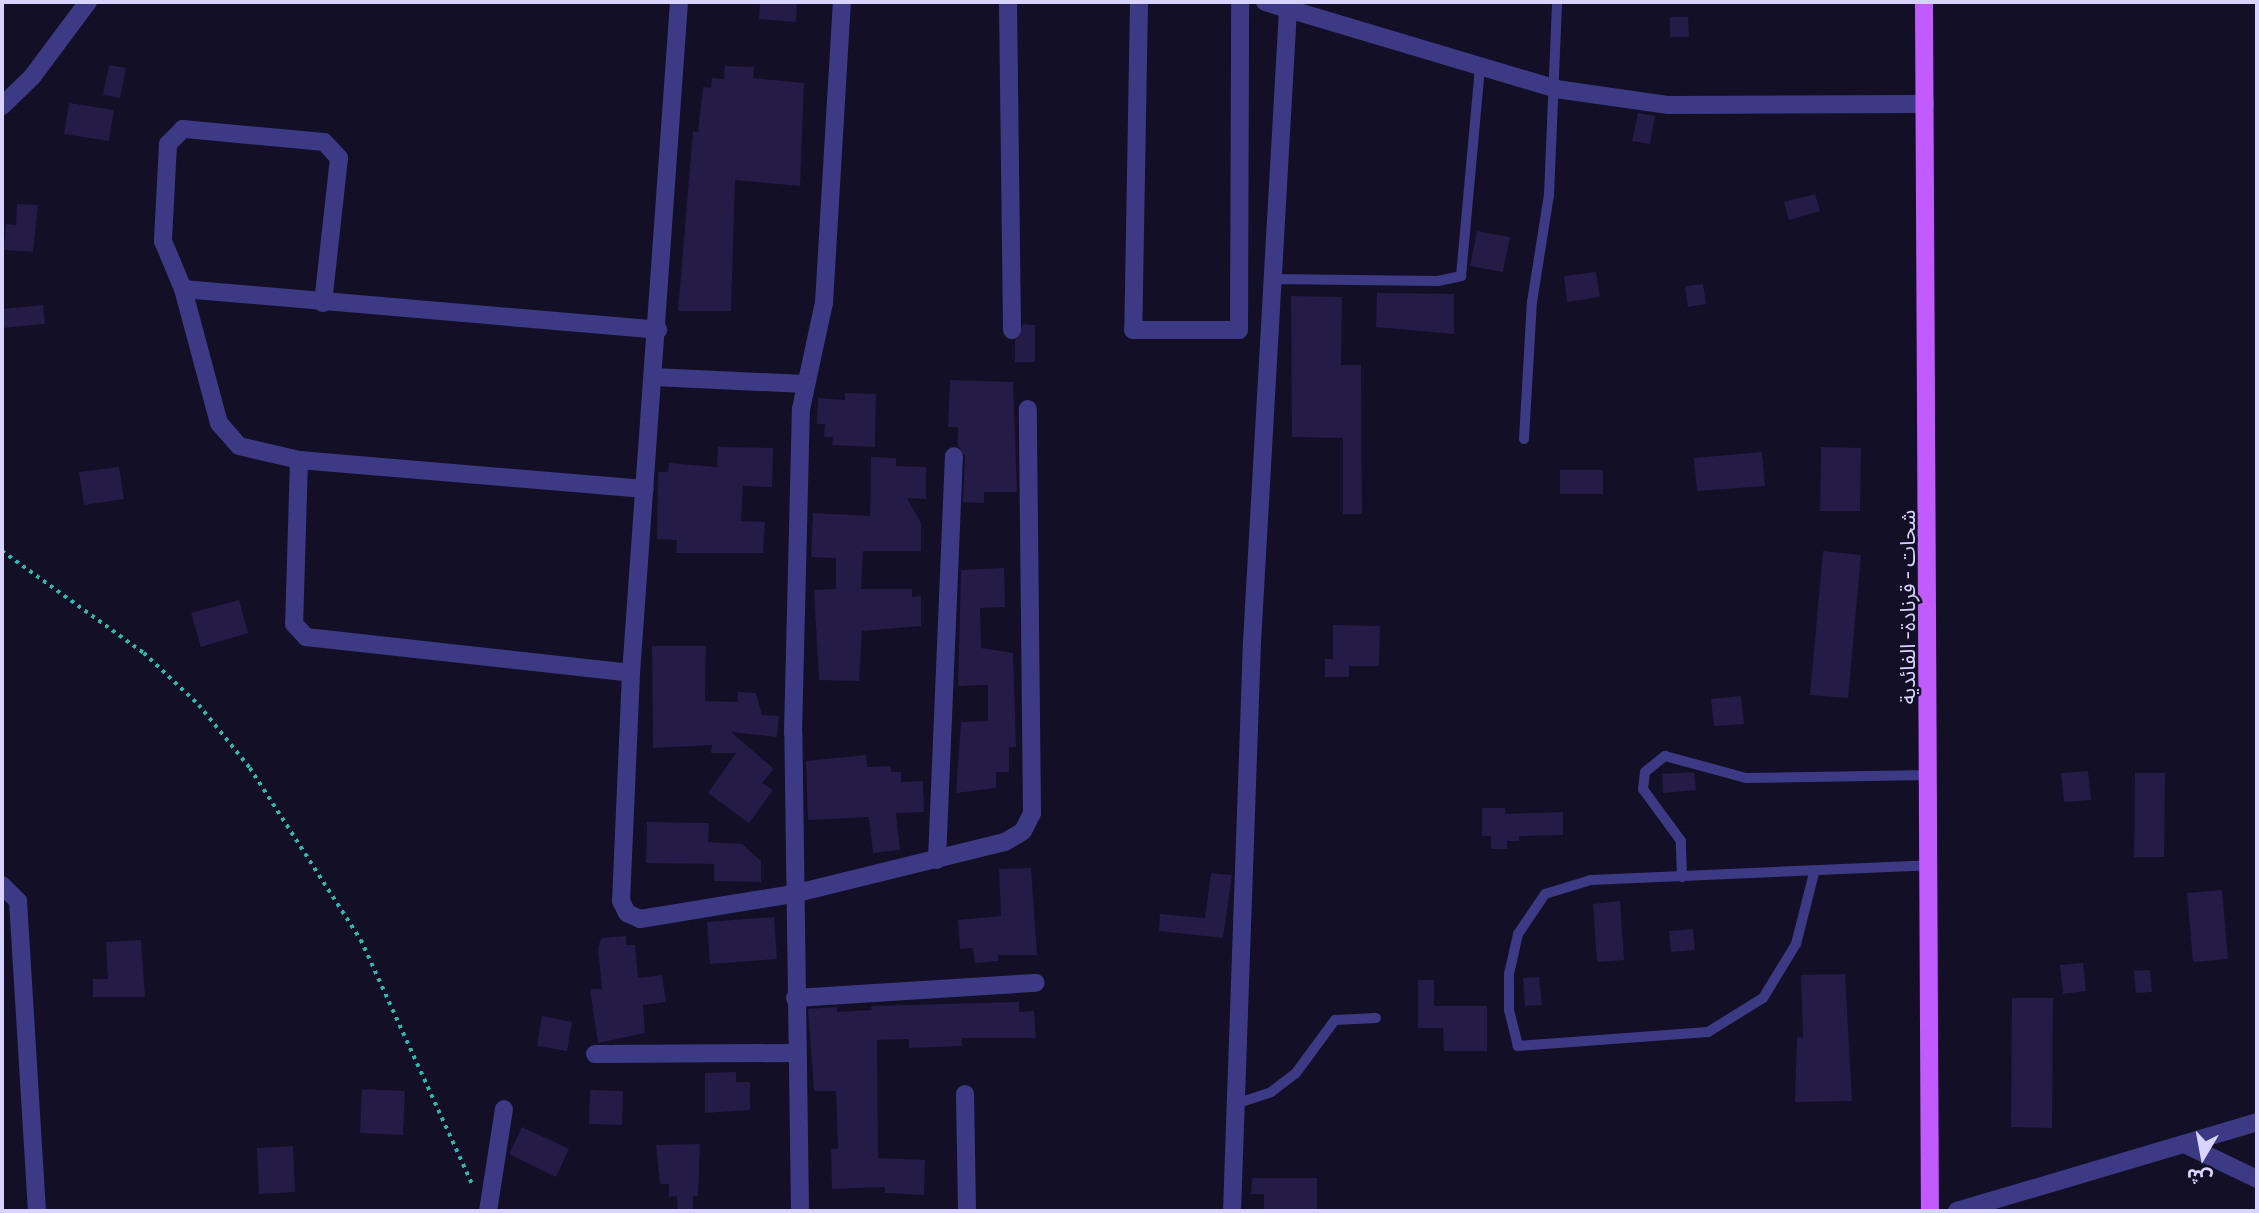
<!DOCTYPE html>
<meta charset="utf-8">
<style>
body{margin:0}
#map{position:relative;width:2259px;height:1213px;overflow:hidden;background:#130f26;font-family:Commissioner,"Noto Sans Arabic",sans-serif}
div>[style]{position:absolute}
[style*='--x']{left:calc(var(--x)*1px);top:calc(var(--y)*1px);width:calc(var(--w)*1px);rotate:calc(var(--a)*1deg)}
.building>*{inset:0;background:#241b47}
.path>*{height:3.5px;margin-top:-1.75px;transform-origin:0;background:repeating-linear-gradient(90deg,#2fb8b0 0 3.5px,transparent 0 8.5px)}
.service>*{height:10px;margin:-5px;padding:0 5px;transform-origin:5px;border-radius:5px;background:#3d3a85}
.minor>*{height:18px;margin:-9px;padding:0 9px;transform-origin:9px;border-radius:9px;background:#3d3a85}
.primary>*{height:18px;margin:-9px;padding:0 9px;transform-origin:9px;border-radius:9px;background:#c25bff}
span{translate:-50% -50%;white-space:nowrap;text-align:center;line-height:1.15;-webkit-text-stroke:5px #130f26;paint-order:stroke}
.street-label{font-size:21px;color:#d9d4ff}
.frame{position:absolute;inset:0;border:4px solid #d9d4ff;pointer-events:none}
.north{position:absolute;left:2168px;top:1122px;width:70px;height:70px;-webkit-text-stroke:5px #130f26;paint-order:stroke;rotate:190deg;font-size:19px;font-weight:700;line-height:28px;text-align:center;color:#d9d4ff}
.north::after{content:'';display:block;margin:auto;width:24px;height:32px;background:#d9d4ff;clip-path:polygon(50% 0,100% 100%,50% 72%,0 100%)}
</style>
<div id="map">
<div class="building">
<i style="clip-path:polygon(760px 2px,797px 2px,796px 22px,759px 19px)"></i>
<i style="clip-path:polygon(1670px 17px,1688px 17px,1689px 37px,1670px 37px)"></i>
<i style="clip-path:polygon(109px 65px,126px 68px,120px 98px,103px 95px)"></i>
<i style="clip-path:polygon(725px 66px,754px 67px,753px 78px,804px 83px,800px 186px,735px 180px,731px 311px,678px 311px,693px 131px,698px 132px,703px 87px,711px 88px,712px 78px,724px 79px)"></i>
<i style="clip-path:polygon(69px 103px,114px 110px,109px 141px,64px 134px)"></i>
<i style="clip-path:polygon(1638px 113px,1655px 116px,1650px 144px,1632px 141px)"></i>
<i style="clip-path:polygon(1815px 194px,1820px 211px,1789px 220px,1784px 202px)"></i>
<i style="clip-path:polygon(17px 204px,38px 205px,33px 252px,4px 250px,6px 224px,16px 225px)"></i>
<i style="clip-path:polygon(1477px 231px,1510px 237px,1503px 272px,1470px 266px)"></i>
<i style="clip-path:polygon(1596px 272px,1600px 297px,1567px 302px,1564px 276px)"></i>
<i style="clip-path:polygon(1703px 284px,1706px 304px,1688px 307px,1685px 286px)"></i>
<i style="clip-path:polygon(1377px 293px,1454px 294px,1454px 334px,1376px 327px)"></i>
<i style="clip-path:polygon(1291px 296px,1342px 297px,1341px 365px,1361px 365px,1362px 514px,1343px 514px,1343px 438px,1292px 437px)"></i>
<i style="clip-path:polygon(43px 305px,45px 324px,2px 328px,2px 309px)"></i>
<i style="clip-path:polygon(1023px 324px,1035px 325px,1035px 362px,1015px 362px,1015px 341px)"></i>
<i style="clip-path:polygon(950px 380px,1013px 382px,1017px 492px,984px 492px,984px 503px,963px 502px,965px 456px,958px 446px,958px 427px,948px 427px)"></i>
<i style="clip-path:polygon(845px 393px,876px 394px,875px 447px,832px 445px,833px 437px,824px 437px,825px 424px,817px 424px,818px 398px,845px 400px)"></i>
<i style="clip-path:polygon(718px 447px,773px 448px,772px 487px,743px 486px,741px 521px,765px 522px,763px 553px,676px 553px,677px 540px,657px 539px,658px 472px,668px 472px,669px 463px,717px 467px)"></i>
<i style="clip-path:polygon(1821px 447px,1861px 448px,1860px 511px,1820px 511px)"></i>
<i style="clip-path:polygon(1762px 452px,1765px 486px,1697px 491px,1694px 458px)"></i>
<i style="clip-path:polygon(871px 457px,896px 458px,896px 466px,926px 467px,926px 499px,907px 498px,921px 523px,921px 551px,863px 551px,861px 589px,912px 589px,912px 597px,921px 596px,921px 626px,862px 631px,859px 681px,819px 680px,814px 590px,836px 589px,836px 558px,811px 557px,813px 513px,870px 516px)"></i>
<i style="clip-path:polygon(119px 467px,124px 499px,84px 505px,79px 472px)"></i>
<i style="clip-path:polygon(1560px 470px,1603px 470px,1603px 494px,1560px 494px)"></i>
<i style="clip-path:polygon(1823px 551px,1861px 555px,1848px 698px,1810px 695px)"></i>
<i style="clip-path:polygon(1004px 568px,1005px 607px,980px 608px,981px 648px,1013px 653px,1016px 747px,1009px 747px,1009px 772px,996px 772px,996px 788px,956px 793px,961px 722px,988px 721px,988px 685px,958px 686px,961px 570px)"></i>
<i style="clip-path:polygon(239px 600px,248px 633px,201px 647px,191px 613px)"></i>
<i style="clip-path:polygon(1333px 625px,1380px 626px,1379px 666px,1349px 666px,1349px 677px,1325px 677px,1325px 659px,1333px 659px)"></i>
<i style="clip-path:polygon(652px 646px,706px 646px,705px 701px,738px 702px,738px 692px,756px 693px,762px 715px,779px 716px,777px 737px,731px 732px,774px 769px,762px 783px,773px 790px,749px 823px,708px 793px,736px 753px,711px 753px,712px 745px,653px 748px)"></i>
<i style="clip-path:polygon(1741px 696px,1744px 724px,1714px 726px,1711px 699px)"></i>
<i style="clip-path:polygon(866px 755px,867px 767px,891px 766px,891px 772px,901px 772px,901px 782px,923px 781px,924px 812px,896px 813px,900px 850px,873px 853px,869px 817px,808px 820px,806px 761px)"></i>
<i style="clip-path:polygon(2088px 771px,2091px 800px,2064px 802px,2061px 773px)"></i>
<i style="clip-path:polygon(1694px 772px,1696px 790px,1663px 793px,1662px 774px)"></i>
<i style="clip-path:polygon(2135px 773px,2165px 773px,2164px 857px,2134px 857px)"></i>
<i style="clip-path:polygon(1482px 808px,1505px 808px,1505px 814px,1563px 812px,1563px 835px,1519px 836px,1519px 841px,1507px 841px,1507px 849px,1491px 849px,1491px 836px,1482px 836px)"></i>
<i style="clip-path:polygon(647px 822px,709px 823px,708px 842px,742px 844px,761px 861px,761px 882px,714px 881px,714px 864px,646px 863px)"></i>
<i style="clip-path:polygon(1031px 868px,1037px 955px,998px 955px,998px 961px,975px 963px,973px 948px,960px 949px,958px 920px,1001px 916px,999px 869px)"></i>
<i style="clip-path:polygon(1211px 873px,1232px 875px,1223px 938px,1159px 931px,1160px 914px,1205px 918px)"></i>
<i style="clip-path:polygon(2222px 890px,2228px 959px,2193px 962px,2187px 893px)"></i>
<i style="clip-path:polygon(1620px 901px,1624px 960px,1597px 962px,1593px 904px)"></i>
<i style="clip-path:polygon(774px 917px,777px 959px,710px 964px,707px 922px)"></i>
<i style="clip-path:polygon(1693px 929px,1695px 950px,1671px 952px,1669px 931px)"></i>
<i style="clip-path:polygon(626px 936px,626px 945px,635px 945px,638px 978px,662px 975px,666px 1002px,643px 1005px,645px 1033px,598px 1043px,590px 989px,602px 989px,598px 948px,601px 938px)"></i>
<i style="clip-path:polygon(141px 940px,145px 997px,93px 997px,93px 979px,108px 979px,106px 942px)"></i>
<i style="clip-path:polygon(2083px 963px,2086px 991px,2063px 994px,2060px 965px)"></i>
<i style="clip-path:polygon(2150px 970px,2152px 992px,2136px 993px,2134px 971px)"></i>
<i style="clip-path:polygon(1845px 974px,1852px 1101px,1795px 1102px,1797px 1037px,1803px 1038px,1801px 975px)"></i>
<i style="clip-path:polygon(1539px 977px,1542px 1005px,1525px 1006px,1523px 978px)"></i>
<i style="clip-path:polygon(1418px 980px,1434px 980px,1434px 1006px,1487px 1006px,1487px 1051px,1444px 1051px,1443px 1028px,1418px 1028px)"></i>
<i style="clip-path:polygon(2012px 998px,2053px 998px,2052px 1128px,2011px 1127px)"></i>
<i style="clip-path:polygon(1019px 1002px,1019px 1012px,1034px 1011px,1036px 1038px,962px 1038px,962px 1046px,909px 1048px,909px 1039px,877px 1040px,878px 1158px,925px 1160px,924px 1195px,885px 1193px,885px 1187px,832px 1189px,831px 1149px,838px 1149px,836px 1091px,814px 1091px,808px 1009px,837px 1007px,837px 1012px,872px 1010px,871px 1006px)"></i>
<i style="clip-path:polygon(542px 1016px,572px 1022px,567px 1051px,537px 1046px)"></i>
<i style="clip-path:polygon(736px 1072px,736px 1082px,750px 1082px,750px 1110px,705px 1113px,705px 1073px)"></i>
<i style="clip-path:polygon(362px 1089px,405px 1091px,403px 1135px,360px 1133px)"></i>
<i style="clip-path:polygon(590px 1090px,623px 1091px,622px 1125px,589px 1124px)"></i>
<i style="clip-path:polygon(522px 1127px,569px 1149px,556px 1177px,509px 1154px)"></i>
<i style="clip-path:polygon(700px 1144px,698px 1196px,693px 1196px,693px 1211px,678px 1211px,677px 1196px,669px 1197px,669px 1184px,660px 1184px,656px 1145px)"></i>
<i style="clip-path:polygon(293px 1146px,295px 1192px,259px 1194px,257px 1148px)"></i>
<i style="clip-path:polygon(1252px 1178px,1317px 1178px,1317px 1211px,1264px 1211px,1264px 1194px,1251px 1194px)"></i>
</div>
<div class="path">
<i style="--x:2;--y:551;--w:175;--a:35.7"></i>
<i style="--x:144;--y:653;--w:76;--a:43.4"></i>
<i style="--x:199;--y:705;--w:81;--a:51"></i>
<i style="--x:250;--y:768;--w:205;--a:57.2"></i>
<i style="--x:361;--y:940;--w:268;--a:65.5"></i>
</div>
<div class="service">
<i style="--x:1270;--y:279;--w:168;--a:0.7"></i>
<i style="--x:1438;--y:281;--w:24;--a:-12"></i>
<i style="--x:1461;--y:276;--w:209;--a:-84.8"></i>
<i style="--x:1524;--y:439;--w:137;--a:-86.7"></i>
<i style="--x:1532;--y:302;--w:108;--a:-81"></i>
<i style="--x:1549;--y:195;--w:193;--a:-87.6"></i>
<i style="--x:1814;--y:873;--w:73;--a:104.2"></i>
<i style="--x:1796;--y:944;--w:63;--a:121.4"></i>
<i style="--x:1763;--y:998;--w:65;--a:148.3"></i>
<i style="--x:1708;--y:1032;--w:191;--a:175.8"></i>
<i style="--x:1518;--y:1046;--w:37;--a:-104"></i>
<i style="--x:1509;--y:1010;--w:36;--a:-90"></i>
<i style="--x:1509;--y:974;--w:41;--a:-77.3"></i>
<i style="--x:1518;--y:934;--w:48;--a:-56"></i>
<i style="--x:1545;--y:894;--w:48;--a:-16.9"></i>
<i style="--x:1591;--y:880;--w:339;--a:-2.5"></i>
<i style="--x:1682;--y:877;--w:36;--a:-92"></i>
<i style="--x:1681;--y:841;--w:64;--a:-126.2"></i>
<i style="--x:1643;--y:789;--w:17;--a:-83"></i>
<i style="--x:1645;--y:772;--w:26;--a:-39"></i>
<i style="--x:1665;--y:756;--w:84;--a:15.2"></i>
<i style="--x:1746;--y:778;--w:184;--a:-0.9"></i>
<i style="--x:1235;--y:1104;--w:38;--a:-18"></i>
<i style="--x:1271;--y:1092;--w:31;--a:-37"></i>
<i style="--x:1296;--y:1073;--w:66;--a:-53.7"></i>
<i style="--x:1335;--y:1020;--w:41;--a:-2.8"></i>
</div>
<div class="minor">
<i style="--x:679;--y:2;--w:673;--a:94.09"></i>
<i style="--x:631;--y:673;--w:228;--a:92.5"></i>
<i style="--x:621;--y:901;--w:13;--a:63"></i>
<i style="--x:627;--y:913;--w:14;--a:25"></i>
<i style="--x:640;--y:919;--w:155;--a:-9.3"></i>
<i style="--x:793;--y:894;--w:218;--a:-13.8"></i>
<i style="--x:1005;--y:842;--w:21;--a:-31"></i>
<i style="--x:1023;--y:831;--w:20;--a:-63"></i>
<i style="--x:1032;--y:813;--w:404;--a:-90.6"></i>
<i style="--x:1008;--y:2;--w:328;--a:89.3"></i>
<i style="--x:1139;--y:2;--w:328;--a:91"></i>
<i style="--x:1133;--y:330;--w:106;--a:0"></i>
<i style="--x:1239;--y:330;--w:328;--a:-89.8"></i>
<i style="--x:1265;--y:2;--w:304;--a:16.6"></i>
<i style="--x:1556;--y:89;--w:114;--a:8.1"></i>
<i style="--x:1669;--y:105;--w:256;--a:-0.2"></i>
<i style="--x:2;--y:106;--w:42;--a:-44"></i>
<i style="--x:32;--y:77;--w:94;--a:-53.3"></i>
<i style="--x:183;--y:289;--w:477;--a:4.9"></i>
<i style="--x:323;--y:303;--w:146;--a:-83.7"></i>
<i style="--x:339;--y:158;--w:22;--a:-133"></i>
<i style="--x:324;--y:142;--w:142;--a:-174.7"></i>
<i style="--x:183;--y:129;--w:21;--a:135"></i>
<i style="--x:168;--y:144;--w:97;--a:93"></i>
<i style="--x:163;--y:241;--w:52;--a:67.4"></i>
<i style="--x:183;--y:289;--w:139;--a:75"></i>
<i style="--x:219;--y:423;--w:30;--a:49"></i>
<i style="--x:239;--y:446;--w:62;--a:13.1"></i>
<i style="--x:299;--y:460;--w:347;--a:4.8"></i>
<i style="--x:654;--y:377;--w:151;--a:2.7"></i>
<i style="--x:299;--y:460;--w:164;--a:91.7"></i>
<i style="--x:294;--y:624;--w:18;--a:47"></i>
<i style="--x:306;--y:637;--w:327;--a:6.3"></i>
<i style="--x:937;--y:860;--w:404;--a:-87.6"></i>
<i style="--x:2;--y:885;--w:23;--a:45"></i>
<i style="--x:18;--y:901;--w:311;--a:86.5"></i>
<i style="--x:795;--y:998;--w:241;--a:-3.6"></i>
<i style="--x:595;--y:1054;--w:201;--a:-0.3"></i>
<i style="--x:965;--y:1094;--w:117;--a:89"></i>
<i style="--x:2184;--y:1144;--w:81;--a:25.6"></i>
<i style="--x:488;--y:1211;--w:103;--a:-81.1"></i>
<i style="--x:800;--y:1211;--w:478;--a:-90.8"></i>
<i style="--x:793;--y:733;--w:324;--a:-88.6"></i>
<i style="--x:801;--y:409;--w:108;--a:-77.8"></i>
<i style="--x:824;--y:303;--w:302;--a:-86.6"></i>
<i style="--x:1232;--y:1211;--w:569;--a:-87.99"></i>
<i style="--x:1252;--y:642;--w:633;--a:-86.74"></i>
<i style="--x:1957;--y:1211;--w:313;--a:-16.5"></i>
</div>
<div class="primary">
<i style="--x:1924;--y:2;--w:1209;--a:89.72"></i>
</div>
<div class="street-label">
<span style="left:1907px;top:607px;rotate:-90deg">شحات - قرنادة- الفائدية</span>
</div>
<div class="frame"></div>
<div class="north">ش</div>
</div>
